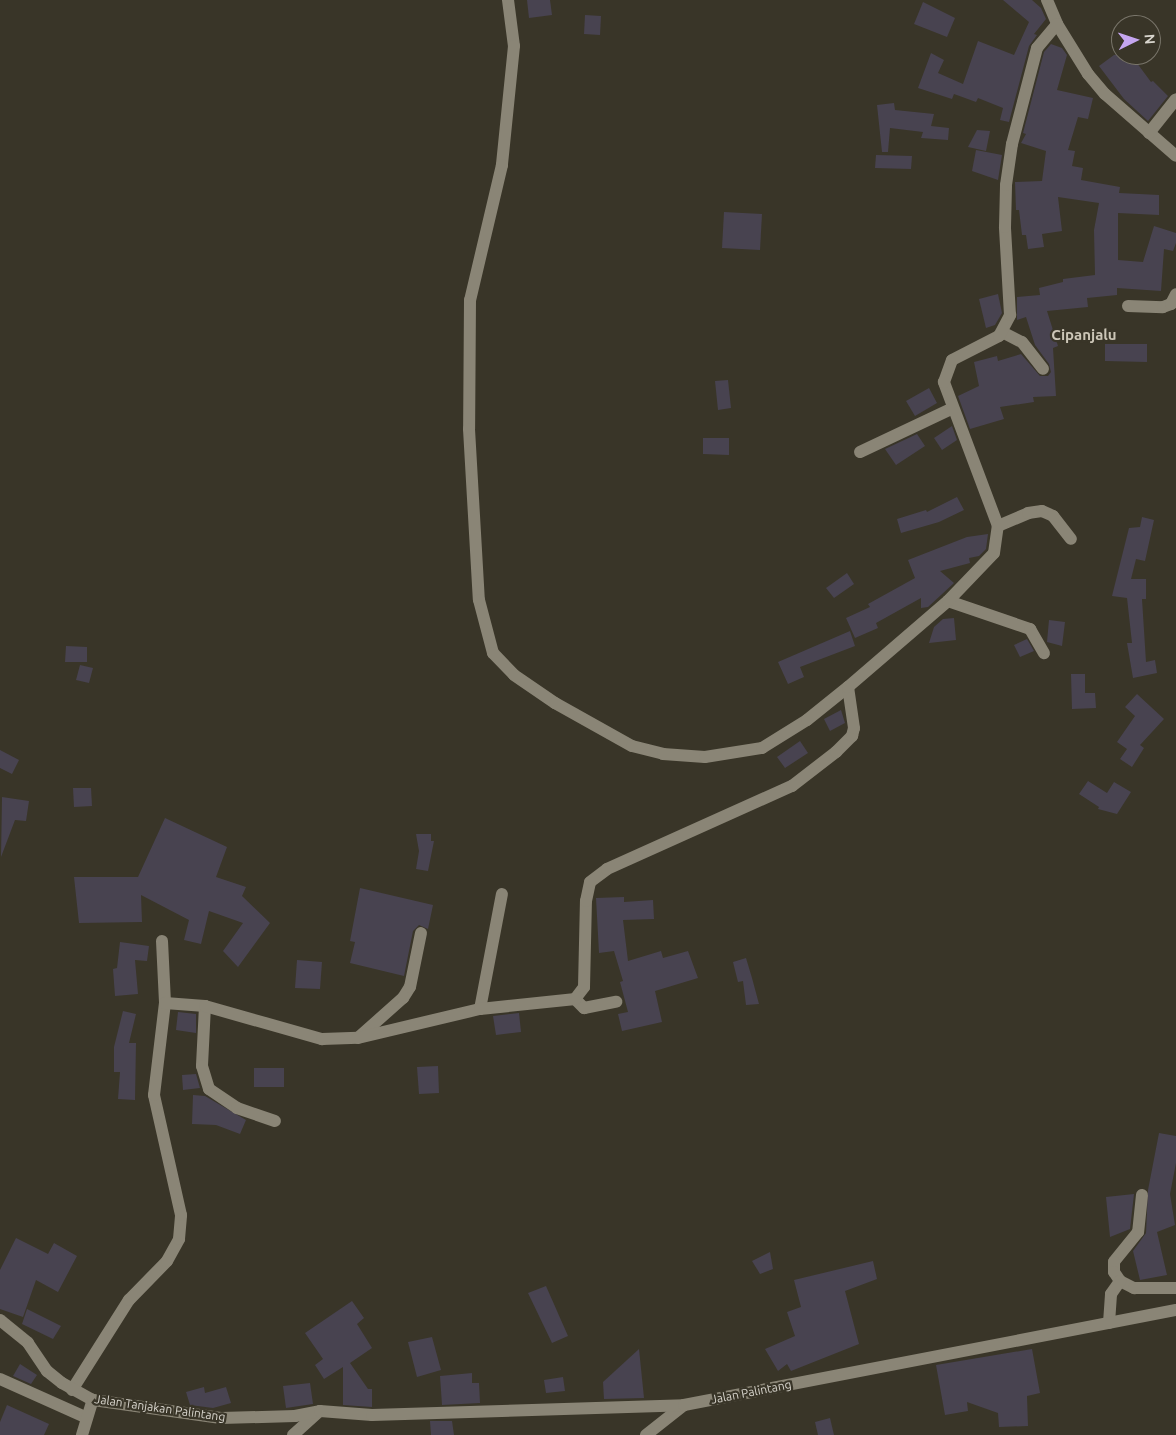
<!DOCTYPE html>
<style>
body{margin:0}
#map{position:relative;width:1176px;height:1435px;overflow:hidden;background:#393528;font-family:Ubuntu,sans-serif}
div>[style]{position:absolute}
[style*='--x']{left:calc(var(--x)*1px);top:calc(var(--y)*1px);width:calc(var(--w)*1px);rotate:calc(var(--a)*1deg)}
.building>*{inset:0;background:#484350}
.street>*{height:12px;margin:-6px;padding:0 6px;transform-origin:6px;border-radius:6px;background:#8a8576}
.secondary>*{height:12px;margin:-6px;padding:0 6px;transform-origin:6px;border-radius:6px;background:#8a8576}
span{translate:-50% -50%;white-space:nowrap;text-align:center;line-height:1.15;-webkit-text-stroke:4.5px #393528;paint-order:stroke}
.street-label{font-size:12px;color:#d9d6ce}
.quarter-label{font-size:15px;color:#ccc6b7;font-weight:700}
.north{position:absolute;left:1111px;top:15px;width:50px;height:50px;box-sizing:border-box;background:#393528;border:1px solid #79756a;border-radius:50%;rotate:86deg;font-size:14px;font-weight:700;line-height:20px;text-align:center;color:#d9d6ce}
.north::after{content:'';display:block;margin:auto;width:18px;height:22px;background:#c5a6f0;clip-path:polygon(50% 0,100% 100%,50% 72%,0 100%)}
</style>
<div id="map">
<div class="building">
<i style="clip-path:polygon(527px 0,550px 0,552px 15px,529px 18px)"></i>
<i style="clip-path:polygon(1003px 0,1032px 0,1041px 8px,1046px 19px,1034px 34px,1037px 35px,1029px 46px,1009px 122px,1000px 120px,1003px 108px,978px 98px,976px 102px,954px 94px,952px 99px,918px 88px,931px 53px,944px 60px,938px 73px,963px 84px,978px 41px,1014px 55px,1029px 22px)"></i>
<i style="clip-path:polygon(923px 2px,955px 18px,947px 37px,914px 24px)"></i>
<i style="clip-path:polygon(585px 15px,601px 16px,600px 35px,584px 34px)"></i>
<i style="clip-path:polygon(1051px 44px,1062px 48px,1067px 55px,1057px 90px,1093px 98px,1088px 119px,1078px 117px,1068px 150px,1075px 151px,1072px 166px,1083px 168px,1081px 180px,1120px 187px,1119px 193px,1159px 195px,1159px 215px,1118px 213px,1118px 260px,1143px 262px,1154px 226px,1176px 233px,1176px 243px,1173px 251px,1164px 249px,1161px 291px,1117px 288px,1117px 295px,1087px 298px,1088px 307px,1047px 311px,1058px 346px,1053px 348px,1056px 396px,1033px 397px,1034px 402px,1000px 407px,1004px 419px,970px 429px,958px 396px,979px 386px,974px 362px,997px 356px,998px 361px,1021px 354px,1040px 376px,1048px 376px,1051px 372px,1049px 364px,1035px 345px,1026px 317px,1017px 320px,1017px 297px,1040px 295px,1039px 288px,1063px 282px,1063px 279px,1095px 275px,1094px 230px,1099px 203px,1058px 197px,1062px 231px,1042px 234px,1044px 247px,1028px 249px,1026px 235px,1022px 235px,1019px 210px,1016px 210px,1015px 182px,1042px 181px,1046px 151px,1021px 143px,1026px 134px,1023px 133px,1044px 52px)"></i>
<i style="clip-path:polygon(1114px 55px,1131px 55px,1151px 82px,1153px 81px,1168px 96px,1148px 121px,1124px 99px,1099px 66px)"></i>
<i style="clip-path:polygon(894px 103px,895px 110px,934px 114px,931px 126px,949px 128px,948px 140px,921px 138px,923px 132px,890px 128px,888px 152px,882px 152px,877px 105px)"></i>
<i style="clip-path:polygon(977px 130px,990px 131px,986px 151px,968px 147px)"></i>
<i style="clip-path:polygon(976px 150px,1002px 155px,998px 180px,972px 171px)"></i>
<i style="clip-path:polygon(876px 155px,912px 156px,911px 169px,875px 168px)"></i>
<i style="clip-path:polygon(724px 212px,762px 214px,760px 250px,722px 248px)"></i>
<i style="clip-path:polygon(998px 294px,1002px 313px,995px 325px,986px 328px,979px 299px)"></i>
<i style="clip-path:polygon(1105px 344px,1147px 344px,1147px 362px,1105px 361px)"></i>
<i style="clip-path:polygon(728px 380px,731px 408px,718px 410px,715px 381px)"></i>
<i style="clip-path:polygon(929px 388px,937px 403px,915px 416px,906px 401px)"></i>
<i style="clip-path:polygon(952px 426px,957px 440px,942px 450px,934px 438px)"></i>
<i style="clip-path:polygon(917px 434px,925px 446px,896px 465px,885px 449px)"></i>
<i style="clip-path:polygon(703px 438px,729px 438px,729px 455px,703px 454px)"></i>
<i style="clip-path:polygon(957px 497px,964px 510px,939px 522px,901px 533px,897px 519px,926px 510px,927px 512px)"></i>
<i style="clip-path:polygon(1142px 517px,1154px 520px,1145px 561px,1136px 559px,1131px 579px,1146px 579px,1146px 599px,1142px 599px,1146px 662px,1155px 660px,1157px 673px,1133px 678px,1127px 643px,1132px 643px,1127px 598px,1112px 596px,1129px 528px,1140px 527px)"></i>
<i style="clip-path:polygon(988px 534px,986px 549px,979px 556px,969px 558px,970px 563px,940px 571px,954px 583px,928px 607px,921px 608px,921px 598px,876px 623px,878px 628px,855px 638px,846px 618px,870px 607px,868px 604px,915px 578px,908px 560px,967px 537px)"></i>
<i style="clip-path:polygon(847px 573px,854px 584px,834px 598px,826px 588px)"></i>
<i style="clip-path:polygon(954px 618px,956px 640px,929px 643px,934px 627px,943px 619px)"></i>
<i style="clip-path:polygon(1049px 620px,1065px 622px,1062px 646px,1047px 642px)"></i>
<i style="clip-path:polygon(850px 631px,855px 646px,800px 667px,804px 677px,788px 684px,778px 662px)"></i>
<i style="clip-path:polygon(1027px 639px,1034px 651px,1020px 657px,1014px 645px)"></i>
<i style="clip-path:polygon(66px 646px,87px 647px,87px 662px,65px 662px)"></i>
<i style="clip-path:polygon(80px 665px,93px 668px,89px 683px,76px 680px)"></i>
<i style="clip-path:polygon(1071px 674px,1085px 674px,1085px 693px,1095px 693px,1096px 708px,1072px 709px)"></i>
<i style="clip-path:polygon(1137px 694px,1164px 719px,1140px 745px,1144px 748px,1132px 767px,1120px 759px,1127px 749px,1117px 742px,1135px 716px,1125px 707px)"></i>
<i style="clip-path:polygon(841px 710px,845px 723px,830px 731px,824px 719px)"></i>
<i style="clip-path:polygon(800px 741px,808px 753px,785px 768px,777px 757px)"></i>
<i style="clip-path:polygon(0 750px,19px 760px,12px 774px,0 768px)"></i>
<i style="clip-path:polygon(1088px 781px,1107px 793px,1114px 782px,1131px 792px,1117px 814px,1098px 809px,1099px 807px,1079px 794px)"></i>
<i style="clip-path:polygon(73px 788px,91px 788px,92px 806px,74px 807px)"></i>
<i style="clip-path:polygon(2px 797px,29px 801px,26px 821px,15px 820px,1px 857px)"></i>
<i style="clip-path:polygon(165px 818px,227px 847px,216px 877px,246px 887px,242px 896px,270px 923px,238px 967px,223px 951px,243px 923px,209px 911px,201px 944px,184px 940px,189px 920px,141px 895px,142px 922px,79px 923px,74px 877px,138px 877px)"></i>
<i style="clip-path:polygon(416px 834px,431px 834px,431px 841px,434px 841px,428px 871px,416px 869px,419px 851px)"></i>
<i style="clip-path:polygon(360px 888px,433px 905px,428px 929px,419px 925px,413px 931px,404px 976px,350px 963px,355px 942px,350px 941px)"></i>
<i style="clip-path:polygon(624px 897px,624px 902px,653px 900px,654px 919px,623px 920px,628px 961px,661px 951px,663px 958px,688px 951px,698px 978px,655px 991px,662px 1022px,622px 1031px,618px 1014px,628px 1012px,620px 982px,623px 981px,614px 951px,599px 953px,596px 898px)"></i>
<i style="clip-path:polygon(120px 942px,149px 946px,147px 961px,135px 960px,138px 994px,115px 996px,113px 969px,117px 968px)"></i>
<i style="clip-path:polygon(746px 958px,752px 978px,759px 1004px,746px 1005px,743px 981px,738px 982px,733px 962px)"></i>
<i style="clip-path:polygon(297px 960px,322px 962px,320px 989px,295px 988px)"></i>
<i style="clip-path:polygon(123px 1011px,136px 1014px,129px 1043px,136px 1043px,135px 1100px,118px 1099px,120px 1072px,114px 1072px,114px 1047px)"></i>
<i style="clip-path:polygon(178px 1012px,196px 1014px,196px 1033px,176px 1030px)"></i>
<i style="clip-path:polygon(519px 1013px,521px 1032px,496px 1035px,493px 1016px)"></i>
<i style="clip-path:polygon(438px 1066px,439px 1093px,419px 1094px,417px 1067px)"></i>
<i style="clip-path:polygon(254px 1068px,284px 1068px,284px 1087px,254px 1087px)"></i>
<i style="clip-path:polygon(196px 1074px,200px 1088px,183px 1090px,182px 1075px)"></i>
<i style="clip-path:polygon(193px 1095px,205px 1096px,246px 1120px,240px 1134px,216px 1125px,192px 1124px)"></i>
<i style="clip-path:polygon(1159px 1133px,1176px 1136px,1176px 1163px,1170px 1194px,1175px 1225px,1157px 1232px,1167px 1275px,1140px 1280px,1133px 1251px,1146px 1233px,1148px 1190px)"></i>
<i style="clip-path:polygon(1134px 1194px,1130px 1229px,1110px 1237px,1106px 1197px)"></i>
<i style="clip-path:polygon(16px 1238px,48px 1254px,54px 1243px,77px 1256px,58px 1292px,36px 1280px,23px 1317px,0 1309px,0 1270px)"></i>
<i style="clip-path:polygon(770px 1252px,773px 1269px,760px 1274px,752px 1261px)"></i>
<i style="clip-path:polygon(873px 1261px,877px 1279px,845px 1291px,859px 1344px,791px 1371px,787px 1364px,778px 1371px,765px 1349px,795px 1336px,787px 1312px,801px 1307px,794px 1280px)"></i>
<i style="clip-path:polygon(546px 1286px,568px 1336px,552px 1343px,528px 1293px)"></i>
<i style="clip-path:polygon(352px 1301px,364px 1318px,357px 1324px,372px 1348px,350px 1363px,368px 1389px,372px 1389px,372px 1407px,343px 1405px,343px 1367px,324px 1379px,315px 1365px,323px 1359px,305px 1333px)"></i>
<i style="clip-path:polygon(27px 1309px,61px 1326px,53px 1339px,22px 1324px)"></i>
<i style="clip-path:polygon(432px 1337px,441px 1370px,417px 1377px,408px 1342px)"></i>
<i style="clip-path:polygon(639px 1349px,644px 1398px,604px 1399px,603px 1382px)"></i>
<i style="clip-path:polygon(1032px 1349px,1040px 1393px,1027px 1396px,1028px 1426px,999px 1427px,998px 1413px,967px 1402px,968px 1411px,945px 1415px,936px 1365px)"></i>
<i style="clip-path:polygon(20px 1364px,37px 1375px,31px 1384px,13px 1376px)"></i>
<i style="clip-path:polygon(472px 1373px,472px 1383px,479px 1383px,480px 1403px,442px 1405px,440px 1376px)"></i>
<i style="clip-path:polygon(563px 1377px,565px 1391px,546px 1393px,544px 1380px)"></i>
<i style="clip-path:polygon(310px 1383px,313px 1404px,286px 1408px,283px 1386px)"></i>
<i style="clip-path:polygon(204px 1387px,205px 1393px,226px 1387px,231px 1403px,213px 1408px,190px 1405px,186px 1392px)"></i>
<i style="clip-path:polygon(7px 1405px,49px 1424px,44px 1435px,0 1435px,0 1422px)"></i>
<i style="clip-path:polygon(830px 1418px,834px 1435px,818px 1435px,815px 1422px)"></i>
<i style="clip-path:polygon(430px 1421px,452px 1421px,454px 1435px,431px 1435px)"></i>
</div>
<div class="street">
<i style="--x:508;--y:0;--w:46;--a:82.6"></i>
<i style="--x:514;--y:46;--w:120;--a:95.8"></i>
<i style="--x:502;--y:165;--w:139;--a:103.3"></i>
<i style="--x:470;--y:300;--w:129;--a:90.4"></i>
<i style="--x:469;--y:429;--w:171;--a:86.7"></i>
<i style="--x:479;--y:600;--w:55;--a:75.2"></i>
<i style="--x:493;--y:653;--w:30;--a:46"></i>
<i style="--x:514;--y:675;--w:50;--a:34.3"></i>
<i style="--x:555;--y:703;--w:88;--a:29.2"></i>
<i style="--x:632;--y:746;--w:32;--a:14"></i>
<i style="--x:663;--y:754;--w:42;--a:4.1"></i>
<i style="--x:705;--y:757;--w:58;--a:-9"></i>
<i style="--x:762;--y:748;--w:53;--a:-31.9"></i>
<i style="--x:807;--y:720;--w:53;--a:-38.8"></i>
<i style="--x:1047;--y:0;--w:26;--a:67"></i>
<i style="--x:1057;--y:24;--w:59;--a:58.2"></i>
<i style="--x:1088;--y:74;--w:26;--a:50"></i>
<i style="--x:1105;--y:94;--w:94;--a:41.1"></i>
<i style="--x:1149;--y:133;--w:43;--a:-51.5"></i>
<i style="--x:1128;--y:306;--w:35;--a:2"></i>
<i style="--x:1163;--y:307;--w:9;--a:-21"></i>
<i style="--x:1171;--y:304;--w:11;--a:-63"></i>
<i style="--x:1002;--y:332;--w:22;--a:27"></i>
<i style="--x:1022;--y:342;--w:34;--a:52"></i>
<i style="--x:860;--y:452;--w:103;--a:-25.3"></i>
<i style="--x:998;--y:526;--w:154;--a:-110.6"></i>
<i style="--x:944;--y:382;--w:23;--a:-70"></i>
<i style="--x:952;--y:360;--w:53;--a:-27.1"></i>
<i style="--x:999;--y:336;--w:24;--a:-62"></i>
<i style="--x:1010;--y:315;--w:88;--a:-93.3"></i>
<i style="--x:1005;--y:227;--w:42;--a:-88.6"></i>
<i style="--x:1006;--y:185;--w:41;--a:-81.7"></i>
<i style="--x:1012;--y:144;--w:99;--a:-75.4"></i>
<i style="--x:1037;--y:48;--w:31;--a:-50"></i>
<i style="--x:948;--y:601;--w:87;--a:18.9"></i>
<i style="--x:1030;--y:629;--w:28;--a:60"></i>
<i style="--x:162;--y:941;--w:62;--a:87.2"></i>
<i style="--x:575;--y:999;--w:13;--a:45"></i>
<i style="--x:584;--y:1008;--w:33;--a:-11"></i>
<i style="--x:205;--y:1006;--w:60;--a:92.9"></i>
<i style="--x:202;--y:1066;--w:24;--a:73"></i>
<i style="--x:209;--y:1089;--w:34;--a:34"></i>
<i style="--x:237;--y:1108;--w:40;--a:18.9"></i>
<i style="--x:480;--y:1009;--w:117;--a:-79.2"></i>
<i style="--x:359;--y:1037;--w:59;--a:-41.6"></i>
<i style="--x:403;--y:998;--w:13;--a:-58"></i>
<i style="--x:410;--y:987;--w:55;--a:-78.5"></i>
<i style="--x:1142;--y:1195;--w:37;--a:96"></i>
<i style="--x:1138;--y:1232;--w:38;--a:129"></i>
<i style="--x:1114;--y:1262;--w:10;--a:90"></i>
<i style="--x:1114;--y:1272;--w:11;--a:56"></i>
<i style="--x:1120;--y:1281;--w:16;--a:27"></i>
<i style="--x:1134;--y:1288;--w:42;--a:0"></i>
<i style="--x:1109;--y:1323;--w:29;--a:-86"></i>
<i style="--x:1111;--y:1294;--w:16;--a:-55"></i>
<i style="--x:0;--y:1379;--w:95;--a:24.1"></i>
<i style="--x:72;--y:1390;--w:107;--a:-57.7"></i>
<i style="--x:129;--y:1300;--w:54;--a:-45.7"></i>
<i style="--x:167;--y:1261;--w:25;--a:-61"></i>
<i style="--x:179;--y:1239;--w:24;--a:-85"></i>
<i style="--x:181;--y:1215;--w:123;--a:-102.7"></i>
<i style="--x:154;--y:1095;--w:93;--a:-83.2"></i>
<i style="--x:165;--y:1003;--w:40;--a:4.3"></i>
<i style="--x:205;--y:1006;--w:122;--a:15.8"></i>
<i style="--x:322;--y:1039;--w:36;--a:-2"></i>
<i style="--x:358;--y:1038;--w:125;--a:-13.4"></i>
<i style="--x:480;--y:1009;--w:96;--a:-6"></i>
<i style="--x:575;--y:999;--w:15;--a:-53"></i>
<i style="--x:584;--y:987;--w:86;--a:-88.7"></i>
<i style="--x:586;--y:901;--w:19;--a:-78"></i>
<i style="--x:590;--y:882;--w:21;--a:-37"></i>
<i style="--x:607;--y:869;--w:203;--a:-24.2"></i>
<i style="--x:792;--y:786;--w:56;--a:-37.7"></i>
<i style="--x:836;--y:752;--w:23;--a:-45"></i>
<i style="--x:852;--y:736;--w:8;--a:-76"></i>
<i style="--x:854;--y:728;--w:41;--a:-98.3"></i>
<i style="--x:848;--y:687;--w:132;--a:-40.7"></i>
<i style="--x:948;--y:601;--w:66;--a:-46.2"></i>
<i style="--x:994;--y:553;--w:27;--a:-82"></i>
<i style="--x:998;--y:526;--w:33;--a:-23"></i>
<i style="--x:1028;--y:513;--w:14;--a:-8"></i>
<i style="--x:1042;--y:511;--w:12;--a:24"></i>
<i style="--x:1053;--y:516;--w:29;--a:52"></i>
<i style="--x:82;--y:1435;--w:37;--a:-73"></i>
<i style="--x:293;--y:1435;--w:36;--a:-42"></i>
<i style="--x:646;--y:1435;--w:48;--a:-38.3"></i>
</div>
<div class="secondary">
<i style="--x:0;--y:1320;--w:36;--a:39"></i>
<i style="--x:28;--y:1343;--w:34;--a:56"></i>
<i style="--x:47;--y:1371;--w:19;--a:39"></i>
<i style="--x:62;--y:1383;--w:35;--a:29"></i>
<i style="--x:93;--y:1400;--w:129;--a:8"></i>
<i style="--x:221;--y:1418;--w:74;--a:-1.5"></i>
<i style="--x:295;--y:1416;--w:25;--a:-11"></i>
<i style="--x:320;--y:1411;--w:52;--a:4.4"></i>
<i style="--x:372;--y:1415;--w:312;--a:-1.8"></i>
<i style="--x:684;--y:1405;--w:501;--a:-10.93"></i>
</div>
<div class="street-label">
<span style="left:751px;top:1392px;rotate:-11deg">Jalan Palintang</span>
<span style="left:160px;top:1408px;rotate:8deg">Jalan Tanjakan Palintang</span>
</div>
<div class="quarter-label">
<span style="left:1084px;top:335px">Cipanjalu</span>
</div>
<div class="north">N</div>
</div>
